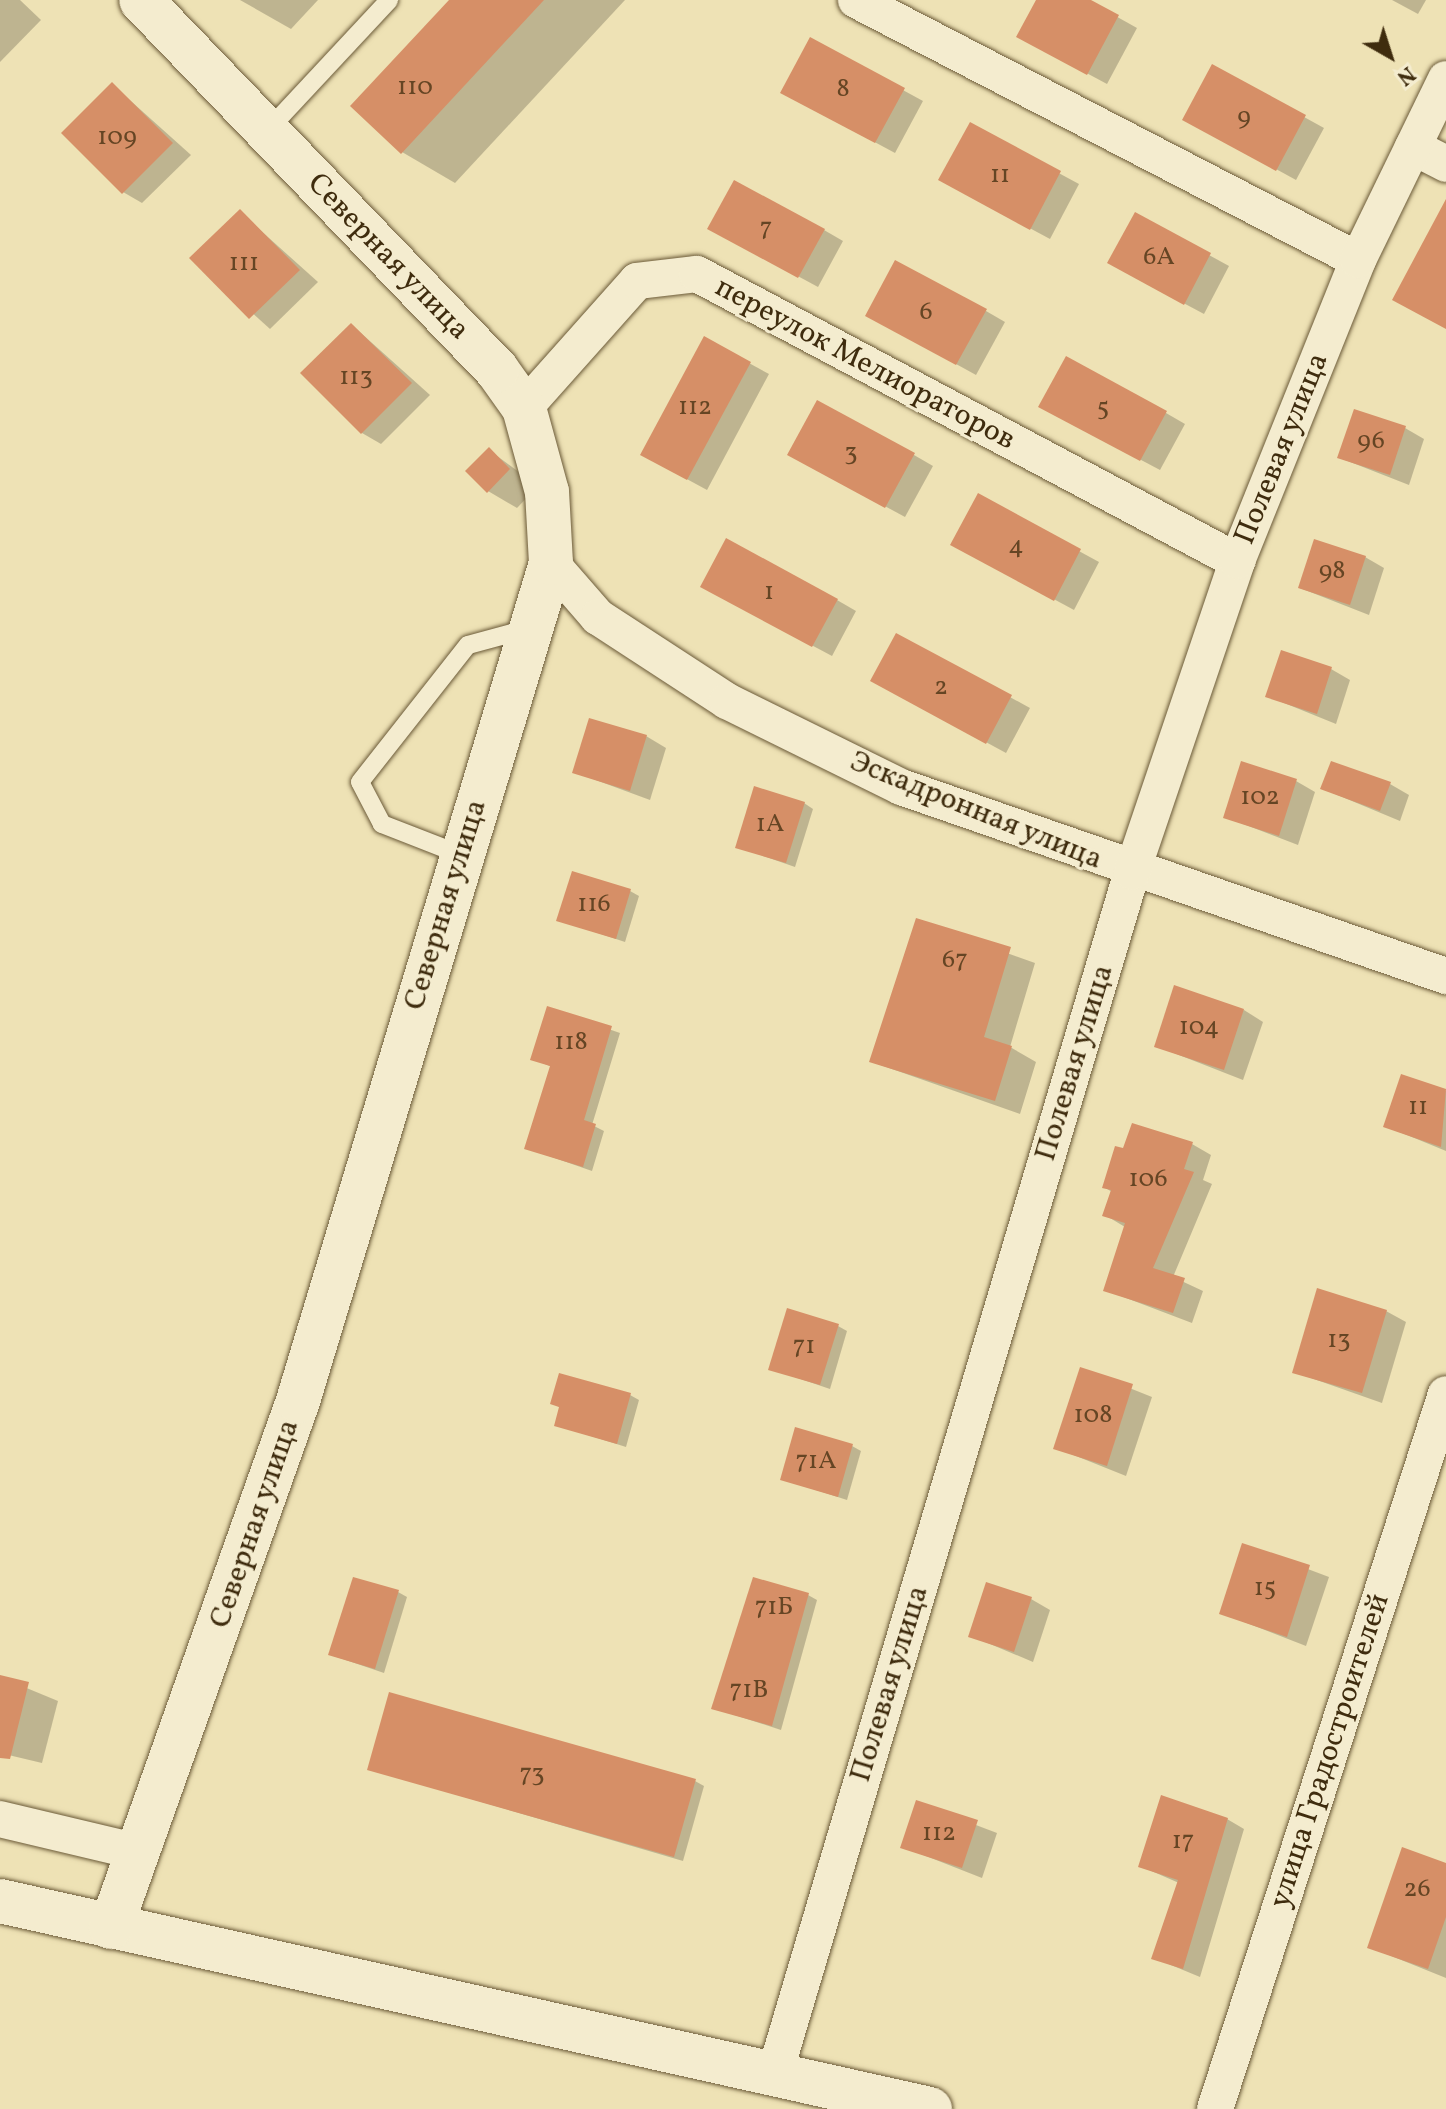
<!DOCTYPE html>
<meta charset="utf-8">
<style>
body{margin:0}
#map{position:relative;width:1446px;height:2109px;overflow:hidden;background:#eee2b5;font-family:Vollkorn,serif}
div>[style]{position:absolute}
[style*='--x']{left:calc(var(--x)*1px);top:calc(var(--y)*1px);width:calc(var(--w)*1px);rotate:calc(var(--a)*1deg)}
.shadow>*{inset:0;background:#0003}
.building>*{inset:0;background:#d68f67}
.roads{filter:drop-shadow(0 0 2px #6b5a38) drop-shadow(0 0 2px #6b5a38)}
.service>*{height:18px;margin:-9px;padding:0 9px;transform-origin:9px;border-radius:9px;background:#f4eccf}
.minor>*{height:36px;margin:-18px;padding:0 18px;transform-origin:18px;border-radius:18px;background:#f4eccf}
.tertiary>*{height:44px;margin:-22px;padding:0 22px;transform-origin:22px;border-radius:22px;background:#f4eccf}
span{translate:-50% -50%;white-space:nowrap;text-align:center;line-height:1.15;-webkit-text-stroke:6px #f4eccf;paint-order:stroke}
.number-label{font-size:26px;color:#654524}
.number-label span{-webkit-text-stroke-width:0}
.street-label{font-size:30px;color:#3f2c0e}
.north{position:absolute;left:1350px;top:16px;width:80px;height:80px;-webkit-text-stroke:6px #f4eccf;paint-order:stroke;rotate:141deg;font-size:22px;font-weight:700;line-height:32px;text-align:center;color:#3f2c0e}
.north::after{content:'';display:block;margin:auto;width:28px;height:36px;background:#3f2c0e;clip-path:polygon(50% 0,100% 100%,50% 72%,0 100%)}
</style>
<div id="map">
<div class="shadow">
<i style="clip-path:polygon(0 0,20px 0,41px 20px,0 62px)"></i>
<i style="clip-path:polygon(240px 0,318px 0,291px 29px)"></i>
<i style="clip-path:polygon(452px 0,625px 0,455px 183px,402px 152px)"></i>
<i style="clip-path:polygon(1039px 0,1087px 0,1137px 28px,1107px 84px,1038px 47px)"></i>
<i style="clip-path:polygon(1392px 0,1426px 0,1418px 14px)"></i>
<i style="clip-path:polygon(811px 40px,923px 101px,895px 153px,802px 103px)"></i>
<i style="clip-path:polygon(1213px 67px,1324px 128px,1296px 180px,1204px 130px)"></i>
<i style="clip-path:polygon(113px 85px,191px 155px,142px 203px,123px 192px)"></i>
<i style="clip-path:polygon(970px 125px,1079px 184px,1050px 239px,960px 191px)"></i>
<i style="clip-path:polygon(240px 212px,318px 282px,270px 329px,192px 258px)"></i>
<i style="clip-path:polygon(1136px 215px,1229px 266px,1204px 314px,1129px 274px)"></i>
<i style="clip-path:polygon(824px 230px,843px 241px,818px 287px,729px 239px)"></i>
<i style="clip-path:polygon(986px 311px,1005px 322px,976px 375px,887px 326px)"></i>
<i style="clip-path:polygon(352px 325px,430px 395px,381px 444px,362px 433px)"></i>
<i style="clip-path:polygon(705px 339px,769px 374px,707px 490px,661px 465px)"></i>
<i style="clip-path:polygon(1166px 413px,1185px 424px,1160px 470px,1060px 417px)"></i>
<i style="clip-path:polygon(1405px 428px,1424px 439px,1409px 485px,1340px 458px)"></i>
<i style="clip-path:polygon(489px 450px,538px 486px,517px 508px,488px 491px)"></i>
<i style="clip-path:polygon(914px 455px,933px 466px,905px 517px,809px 465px)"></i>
<i style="clip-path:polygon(978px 496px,1099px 562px,1074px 610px,972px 555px)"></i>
<i style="clip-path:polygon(1365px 557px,1384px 568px,1369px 615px,1300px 588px)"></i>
<i style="clip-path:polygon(721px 597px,837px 600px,856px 611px,832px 656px)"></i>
<i style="clip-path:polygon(897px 635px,1030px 708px,1006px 753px,892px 691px)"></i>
<i style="clip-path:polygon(1331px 669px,1350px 680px,1336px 724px,1267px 696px)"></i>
<i style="clip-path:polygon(646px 736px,666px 748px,650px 800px,574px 772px)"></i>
<i style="clip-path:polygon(1296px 781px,1315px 792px,1298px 845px,1225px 817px)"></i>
<i style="clip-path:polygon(1390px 784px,1409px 795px,1400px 821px,1323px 789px)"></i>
<i style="clip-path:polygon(804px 803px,813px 809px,795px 867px,738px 847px)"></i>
<i style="clip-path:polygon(630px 891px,639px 896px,625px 942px,559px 920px)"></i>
<i style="clip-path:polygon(918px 921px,1035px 963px,1010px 1047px,1036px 1062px,1020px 1114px,872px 1062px)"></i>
<i style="clip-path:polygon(548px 1008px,620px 1033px,592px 1125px,604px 1131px,592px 1171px,526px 1148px,552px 1067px,533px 1059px)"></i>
<i style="clip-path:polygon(1244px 1010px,1263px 1022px,1243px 1080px,1156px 1046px)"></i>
<i style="clip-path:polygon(1402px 1076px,1446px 1091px,1446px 1151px,1385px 1126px)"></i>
<i style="clip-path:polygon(1192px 1144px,1211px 1155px,1203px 1180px,1212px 1184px,1173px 1277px,1203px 1291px,1192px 1323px,1105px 1290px,1125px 1227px,1105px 1215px,1112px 1192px,1104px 1187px)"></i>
<i style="clip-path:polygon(1386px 1311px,1406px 1322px,1382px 1403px,1294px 1372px)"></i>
<i style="clip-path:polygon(838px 1326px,847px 1331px,830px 1389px,771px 1369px)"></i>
<i style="clip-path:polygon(1082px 1369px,1152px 1397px,1126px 1476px,1056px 1448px)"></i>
<i style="clip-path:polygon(630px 1395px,639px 1400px,626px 1447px,556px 1425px,561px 1408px,552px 1403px)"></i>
<i style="clip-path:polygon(852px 1446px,861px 1451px,847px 1500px,782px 1479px)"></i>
<i style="clip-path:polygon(1244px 1545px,1329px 1577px,1306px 1646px,1221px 1613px)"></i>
<i style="clip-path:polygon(398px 1592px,407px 1597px,384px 1673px,331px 1655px)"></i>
<i style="clip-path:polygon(808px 1595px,817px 1600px,781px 1730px,713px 1708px)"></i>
<i style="clip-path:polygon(1031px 1599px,1050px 1610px,1033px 1662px,971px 1636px)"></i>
<i style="clip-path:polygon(0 1677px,58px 1701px,42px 1763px,0 1753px)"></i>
<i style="clip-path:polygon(369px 1769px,695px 1781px,704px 1786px,683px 1861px)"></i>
<i style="clip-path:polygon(918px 1803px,997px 1833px,982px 1878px,903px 1847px)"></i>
<i style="clip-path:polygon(1227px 1819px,1244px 1829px,1200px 1977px,1154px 1958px,1179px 1883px,1140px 1866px)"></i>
<i style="clip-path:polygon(1446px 1865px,1446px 1978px,1369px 1947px)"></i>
</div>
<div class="building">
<i style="clip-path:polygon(449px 0,544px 0,401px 154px,350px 106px)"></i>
<i style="clip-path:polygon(1036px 0,1091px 0,1119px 15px,1087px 75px,1016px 37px)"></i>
<i style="clip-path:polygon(810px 37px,905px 88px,875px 143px,780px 93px)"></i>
<i style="clip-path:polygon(1212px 64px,1306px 115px,1276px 171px,1182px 120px)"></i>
<i style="clip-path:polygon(112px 82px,173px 143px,122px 194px,61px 133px)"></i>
<i style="clip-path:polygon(970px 122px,1061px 171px,1030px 230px,938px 180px)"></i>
<i style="clip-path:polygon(734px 180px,825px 229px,798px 278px,707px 229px)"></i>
<i style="clip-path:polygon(1446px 199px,1446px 329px,1392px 300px)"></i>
<i style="clip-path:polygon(240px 209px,300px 270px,249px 319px,189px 258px)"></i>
<i style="clip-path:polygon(1135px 212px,1211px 253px,1184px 305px,1107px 263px)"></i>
<i style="clip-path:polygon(895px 260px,987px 309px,956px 365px,865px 316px)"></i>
<i style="clip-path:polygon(351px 323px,412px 383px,361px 434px,300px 373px)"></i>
<i style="clip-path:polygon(704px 336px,751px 362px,687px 480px,640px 455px)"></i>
<i style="clip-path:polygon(1066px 356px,1167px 411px,1140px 461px,1038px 407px)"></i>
<i style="clip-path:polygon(817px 400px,915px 453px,885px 508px,787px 455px)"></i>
<i style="clip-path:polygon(1354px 409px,1406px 426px,1390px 475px,1337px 458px)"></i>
<i style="clip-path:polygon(489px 447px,510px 469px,487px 493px,465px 471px)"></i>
<i style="clip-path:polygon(978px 493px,1081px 549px,1054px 601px,950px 545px)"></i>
<i style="clip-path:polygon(726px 538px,838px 599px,812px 647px,700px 587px)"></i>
<i style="clip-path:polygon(1314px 539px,1366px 556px,1350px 605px,1298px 588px)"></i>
<i style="clip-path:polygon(896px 633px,1012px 695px,986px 744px,870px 681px)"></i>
<i style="clip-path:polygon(1281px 650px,1332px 667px,1317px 714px,1265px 697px)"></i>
<i style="clip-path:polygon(589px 718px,647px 735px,630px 791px,572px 773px)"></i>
<i style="clip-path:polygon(1241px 761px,1297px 779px,1279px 836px,1223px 818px)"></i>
<i style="clip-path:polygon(1331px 761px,1391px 782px,1380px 811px,1320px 789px)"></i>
<i style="clip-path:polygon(754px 786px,805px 802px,786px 863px,735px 848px)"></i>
<i style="clip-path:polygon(572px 871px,631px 889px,616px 939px,556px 921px)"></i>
<i style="clip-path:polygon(916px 918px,1011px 947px,984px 1037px,1012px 1046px,995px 1101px,869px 1062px)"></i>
<i style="clip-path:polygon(1174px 985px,1244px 1009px,1224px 1070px,1154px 1047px)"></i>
<i style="clip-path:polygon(547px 1006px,612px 1026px,584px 1120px,596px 1124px,583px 1167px,524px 1149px,550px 1066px,530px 1060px)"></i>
<i style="clip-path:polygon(1401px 1074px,1446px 1089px,1441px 1147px,1383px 1127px)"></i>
<i style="clip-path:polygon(1132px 1123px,1193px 1142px,1184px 1169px,1194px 1172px,1153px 1268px,1185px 1278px,1173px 1313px,1103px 1291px,1125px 1223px,1102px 1216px,1111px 1190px,1102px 1188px,1115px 1146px,1123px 1148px)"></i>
<i style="clip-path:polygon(1317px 1288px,1387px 1310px,1362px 1393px,1292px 1373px)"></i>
<i style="clip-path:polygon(787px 1308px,839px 1324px,820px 1385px,768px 1370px)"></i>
<i style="clip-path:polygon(1080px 1367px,1133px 1384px,1107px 1466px,1053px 1449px)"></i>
<i style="clip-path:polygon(559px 1373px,631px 1393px,617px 1444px,554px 1426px,559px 1407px,550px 1404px)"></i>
<i style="clip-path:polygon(795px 1427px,853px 1444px,838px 1497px,780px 1480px)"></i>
<i style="clip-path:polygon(1242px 1543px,1310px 1565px,1287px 1637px,1219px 1614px)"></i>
<i style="clip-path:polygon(353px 1577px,399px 1590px,375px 1669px,328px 1655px)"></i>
<i style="clip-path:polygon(753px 1577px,809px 1593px,772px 1726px,711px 1709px)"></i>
<i style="clip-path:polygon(986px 1582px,1032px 1597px,1014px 1652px,968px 1637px)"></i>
<i style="clip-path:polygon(0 1675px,29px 1682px,10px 1759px,0 1758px)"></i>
<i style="clip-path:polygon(389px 1692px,696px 1779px,674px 1857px,367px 1770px)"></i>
<i style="clip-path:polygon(1161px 1795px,1228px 1818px,1183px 1969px,1151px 1959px,1178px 1880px,1138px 1867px)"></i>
<i style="clip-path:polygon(916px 1800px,978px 1820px,962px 1868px,900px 1848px)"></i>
<i style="clip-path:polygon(1402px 1847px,1446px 1863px,1446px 1917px,1428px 1969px,1367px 1948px)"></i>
</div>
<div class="roads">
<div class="service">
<i style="--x:267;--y:131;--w:179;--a:-47"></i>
<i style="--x:459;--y:854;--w:83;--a:-158.7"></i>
<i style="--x:382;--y:824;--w:47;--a:-117.6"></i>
<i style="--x:360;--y:782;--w:174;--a:-51.8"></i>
<i style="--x:468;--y:645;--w:61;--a:-15.2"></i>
</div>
<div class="minor">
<i style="--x:856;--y:0;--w:565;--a:27.38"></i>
<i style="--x:1413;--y:147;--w:37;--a:27"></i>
<i style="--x:524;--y:408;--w:170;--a:-48.3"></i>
<i style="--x:637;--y:281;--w:60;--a:-6.7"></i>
<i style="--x:697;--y:274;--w:612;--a:27.99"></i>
<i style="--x:551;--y:563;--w:72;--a:49"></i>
<i style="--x:598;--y:617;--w:154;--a:33.1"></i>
<i style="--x:727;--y:701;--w:194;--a:26.3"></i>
<i style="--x:901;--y:787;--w:577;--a:19.13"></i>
<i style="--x:0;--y:1819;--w:143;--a:13.4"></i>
<i style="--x:775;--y:2073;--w:1253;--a:-73.45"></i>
<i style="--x:1132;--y:872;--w:328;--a:-71.3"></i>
<i style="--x:1237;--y:561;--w:324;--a:-68.1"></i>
<i style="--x:1358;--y:260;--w:201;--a:-64.1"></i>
<i style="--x:1215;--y:2109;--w:751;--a:-72.1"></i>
</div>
<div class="tertiary">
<i style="--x:0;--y:1901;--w:953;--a:12.61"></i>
<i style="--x:111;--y:1927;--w:558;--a:-70.43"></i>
<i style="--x:298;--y:1401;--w:875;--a:-73.2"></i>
<i style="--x:551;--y:563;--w:71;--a:-93.2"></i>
<i style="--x:547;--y:492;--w:87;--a:-105.3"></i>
<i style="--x:524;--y:408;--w:47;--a:-125.4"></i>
<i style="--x:497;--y:370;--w:513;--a:-133.9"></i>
</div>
</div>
<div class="number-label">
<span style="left:415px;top:88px">110</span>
<span style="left:843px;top:90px">8</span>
<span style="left:1244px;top:118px">9</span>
<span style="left:117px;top:138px">109</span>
<span style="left:1000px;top:176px">11</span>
<span style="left:766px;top:229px">7</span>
<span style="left:1159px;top:258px">6А</span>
<span style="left:244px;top:264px">111</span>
<span style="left:926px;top:313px">6</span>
<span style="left:356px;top:378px">113</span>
<span style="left:695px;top:408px">112</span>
<span style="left:1103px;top:409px">5</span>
<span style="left:1371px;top:442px">96</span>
<span style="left:851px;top:454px">3</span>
<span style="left:1016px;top:547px">4</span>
<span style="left:1332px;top:572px">98</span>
<span style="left:769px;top:593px">1</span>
<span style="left:941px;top:688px">2</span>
<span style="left:1260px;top:798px">102</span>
<span style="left:770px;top:825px">1А</span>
<span style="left:594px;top:905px">116</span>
<span style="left:955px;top:961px">67</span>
<span style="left:1199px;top:1028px">104</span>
<span style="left:571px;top:1043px">118</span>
<span style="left:1418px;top:1108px">11</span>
<span style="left:1148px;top:1180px">106</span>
<span style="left:1339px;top:1341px">13</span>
<span style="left:804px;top:1347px">71</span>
<span style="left:1093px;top:1416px">108</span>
<span style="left:816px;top:1462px">71А</span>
<span style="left:1265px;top:1589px">15</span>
<span style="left:774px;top:1608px">71Б</span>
<span style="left:749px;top:1691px">71В</span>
<span style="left:532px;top:1775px">73</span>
<span style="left:939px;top:1834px">112</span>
<span style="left:1183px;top:1842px">17</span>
<span style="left:1417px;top:1890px">26</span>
</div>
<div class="street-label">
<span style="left:388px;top:257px;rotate:46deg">Северная улица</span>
<span style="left:865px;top:364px;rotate:28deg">переулок Мелиораторов</span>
<span style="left:1282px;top:449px;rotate:-68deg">Полевая улица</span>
<span style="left:976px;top:811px;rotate:22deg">Эскадронная улица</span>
<span style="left:446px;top:905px;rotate:-73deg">Северная улица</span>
<span style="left:1075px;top:1063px;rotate:-73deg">Полевая улица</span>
<span style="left:255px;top:1524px;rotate:-71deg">Северная улица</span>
<span style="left:890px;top:1684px;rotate:-73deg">Полевая улица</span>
<span style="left:1330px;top:1751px;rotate:-72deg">улица Градостроителей</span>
</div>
<div class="north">N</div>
</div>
